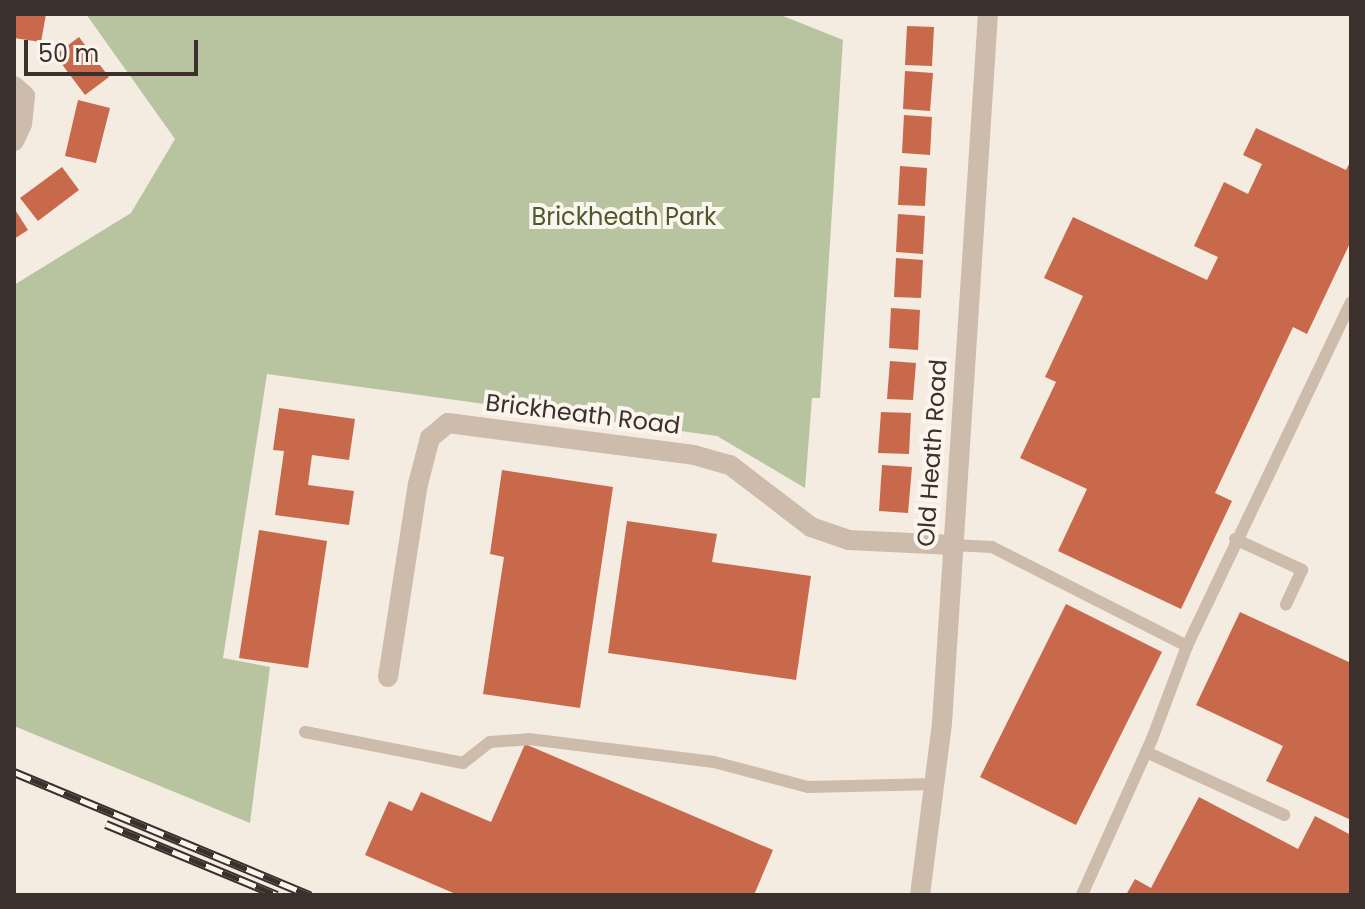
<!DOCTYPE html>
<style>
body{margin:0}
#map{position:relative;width:1365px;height:909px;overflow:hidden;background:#f4ebe1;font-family:Poppins,sans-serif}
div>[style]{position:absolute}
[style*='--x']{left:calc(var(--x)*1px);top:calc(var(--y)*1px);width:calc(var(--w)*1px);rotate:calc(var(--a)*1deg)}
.green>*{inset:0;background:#b8c4a0}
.building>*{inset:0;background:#c8694b}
.service>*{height:12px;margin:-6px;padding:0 6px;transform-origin:6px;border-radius:6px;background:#cdbbac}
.minor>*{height:20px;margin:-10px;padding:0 10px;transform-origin:10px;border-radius:10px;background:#cdbbac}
.rail>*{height:9px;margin-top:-4.5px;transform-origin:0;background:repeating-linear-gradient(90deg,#fbf5ee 0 18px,#3b302b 0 36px);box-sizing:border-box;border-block:2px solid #3b302b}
span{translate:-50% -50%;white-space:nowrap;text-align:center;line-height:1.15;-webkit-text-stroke:8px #fbf5ee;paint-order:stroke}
.park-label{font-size:24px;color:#4a5a2e}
.street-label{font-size:24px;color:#3b302b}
.frame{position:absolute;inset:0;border:16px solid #3b302b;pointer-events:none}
.scale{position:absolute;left:24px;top:40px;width:174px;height:36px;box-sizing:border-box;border:4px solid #3b302b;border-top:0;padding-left:10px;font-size:24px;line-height:28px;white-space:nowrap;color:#3b302b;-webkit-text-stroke:6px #fbf5ee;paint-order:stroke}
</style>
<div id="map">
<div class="green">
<i style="clip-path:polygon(86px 14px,778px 14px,843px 40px,820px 398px,812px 398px,805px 488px,717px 436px,267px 374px,223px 658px,270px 667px,250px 823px,14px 726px,14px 285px,131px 213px,175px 139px)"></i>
</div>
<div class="building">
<i style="clip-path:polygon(14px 14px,46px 14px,41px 42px,14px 38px)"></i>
<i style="clip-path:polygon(907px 26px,934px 27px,932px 66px,905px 65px)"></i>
<i style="clip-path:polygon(79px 37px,109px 77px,85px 95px,55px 55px)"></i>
<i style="clip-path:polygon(905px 71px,933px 73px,930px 111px,903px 109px)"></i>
<i style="clip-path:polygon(78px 100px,110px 108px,96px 163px,65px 156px)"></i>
<i style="clip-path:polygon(904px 115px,932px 117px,930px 155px,902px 153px)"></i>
<i style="clip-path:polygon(1256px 128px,1346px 170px,1351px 160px,1351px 241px,1307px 334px,1293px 327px,1215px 493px,1232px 501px,1181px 609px,1058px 551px,1087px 489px,1020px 458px,1056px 382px,1045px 377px,1083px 296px,1044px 278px,1073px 217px,1207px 280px,1218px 257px,1194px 246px,1224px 182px,1248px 194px,1262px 164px,1243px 155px)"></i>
<i style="clip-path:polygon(900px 166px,927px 168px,925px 206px,898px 205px)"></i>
<i style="clip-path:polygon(62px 167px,79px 190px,38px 221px,20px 198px)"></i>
<i style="clip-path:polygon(14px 208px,28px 230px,14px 239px)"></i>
<i style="clip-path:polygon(898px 214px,925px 216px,923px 254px,896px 252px)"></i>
<i style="clip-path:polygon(896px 258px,923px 260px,921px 298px,894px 297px)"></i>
<i style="clip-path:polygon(891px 308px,920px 310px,918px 350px,889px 348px)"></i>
<i style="clip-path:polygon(890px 361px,916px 363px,913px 400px,887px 399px)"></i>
<i style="clip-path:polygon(279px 408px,355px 419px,349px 460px,312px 455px,308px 485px,354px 491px,349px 525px,275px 515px,284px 451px,273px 450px)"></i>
<i style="clip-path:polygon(881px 412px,911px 413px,909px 454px,878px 453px)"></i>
<i style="clip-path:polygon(882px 465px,912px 467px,908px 513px,879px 511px)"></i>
<i style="clip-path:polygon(502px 470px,613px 487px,580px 708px,483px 694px,504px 557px,490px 554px)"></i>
<i style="clip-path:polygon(627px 521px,717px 534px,712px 562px,811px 576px,796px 680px,608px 653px)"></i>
<i style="clip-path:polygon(259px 530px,327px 541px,308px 668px,239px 658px)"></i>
<i style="clip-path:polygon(1066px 604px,1162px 652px,1076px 825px,980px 777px)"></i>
<i style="clip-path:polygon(1240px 612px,1351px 663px,1351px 820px,1266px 781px,1283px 746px,1196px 705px)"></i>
<i style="clip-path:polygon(525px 744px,773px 850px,754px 895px,458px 895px,365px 855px,389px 801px,412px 811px,421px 792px,491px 822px)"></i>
<i style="clip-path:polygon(1199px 797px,1298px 849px,1315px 816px,1351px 835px,1351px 895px,1126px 895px,1135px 879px,1151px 888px)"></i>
</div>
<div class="service">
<i style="--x:1235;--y:539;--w:74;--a:24.8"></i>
<i style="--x:1302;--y:570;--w:38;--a:115"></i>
<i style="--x:952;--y:545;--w:40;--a:2.9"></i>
<i style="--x:992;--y:547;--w:219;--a:26.9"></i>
<i style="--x:1187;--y:646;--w:99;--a:110.6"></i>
<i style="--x:1152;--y:739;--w:171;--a:114.2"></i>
<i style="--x:1187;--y:646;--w:381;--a:-64.5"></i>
<i style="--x:305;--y:732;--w:161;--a:11.1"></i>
<i style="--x:463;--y:763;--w:34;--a:-38"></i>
<i style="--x:490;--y:742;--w:39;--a:-4"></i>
<i style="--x:529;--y:739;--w:186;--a:7.1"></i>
<i style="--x:714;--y:762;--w:97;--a:14.9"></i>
<i style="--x:808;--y:787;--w:127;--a:-1.4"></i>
<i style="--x:1146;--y:752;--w:152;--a:24.5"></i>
</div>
<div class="minor">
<i style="--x:14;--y:86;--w:15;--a:42"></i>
<i style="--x:25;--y:96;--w:28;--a:96"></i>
<i style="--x:22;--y:124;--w:19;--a:115"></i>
<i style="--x:388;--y:677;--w:195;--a:-81.2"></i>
<i style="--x:418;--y:484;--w:48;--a:-75.4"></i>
<i style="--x:430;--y:438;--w:23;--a:-40"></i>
<i style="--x:448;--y:423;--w:248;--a:7.4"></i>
<i style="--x:694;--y:455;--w:37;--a:16"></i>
<i style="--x:730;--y:465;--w:102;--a:37.4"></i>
<i style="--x:811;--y:527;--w:40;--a:18.9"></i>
<i style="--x:849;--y:540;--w:103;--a:2.8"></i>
<i style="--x:920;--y:895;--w:173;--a:-82.7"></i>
<i style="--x:942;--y:723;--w:710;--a:-86.29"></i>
</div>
<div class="rail">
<i style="--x:14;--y:772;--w:321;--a:22.6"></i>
<i style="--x:106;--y:824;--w:185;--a:22.5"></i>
</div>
<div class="park-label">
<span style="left:624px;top:217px">Brickheath Park</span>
</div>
<div class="street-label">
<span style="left:583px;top:414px;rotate:7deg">Brickheath Road</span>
<span style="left:932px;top:453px;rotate:-86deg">Old Heath Road</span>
</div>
<div class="frame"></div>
<div class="scale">50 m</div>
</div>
